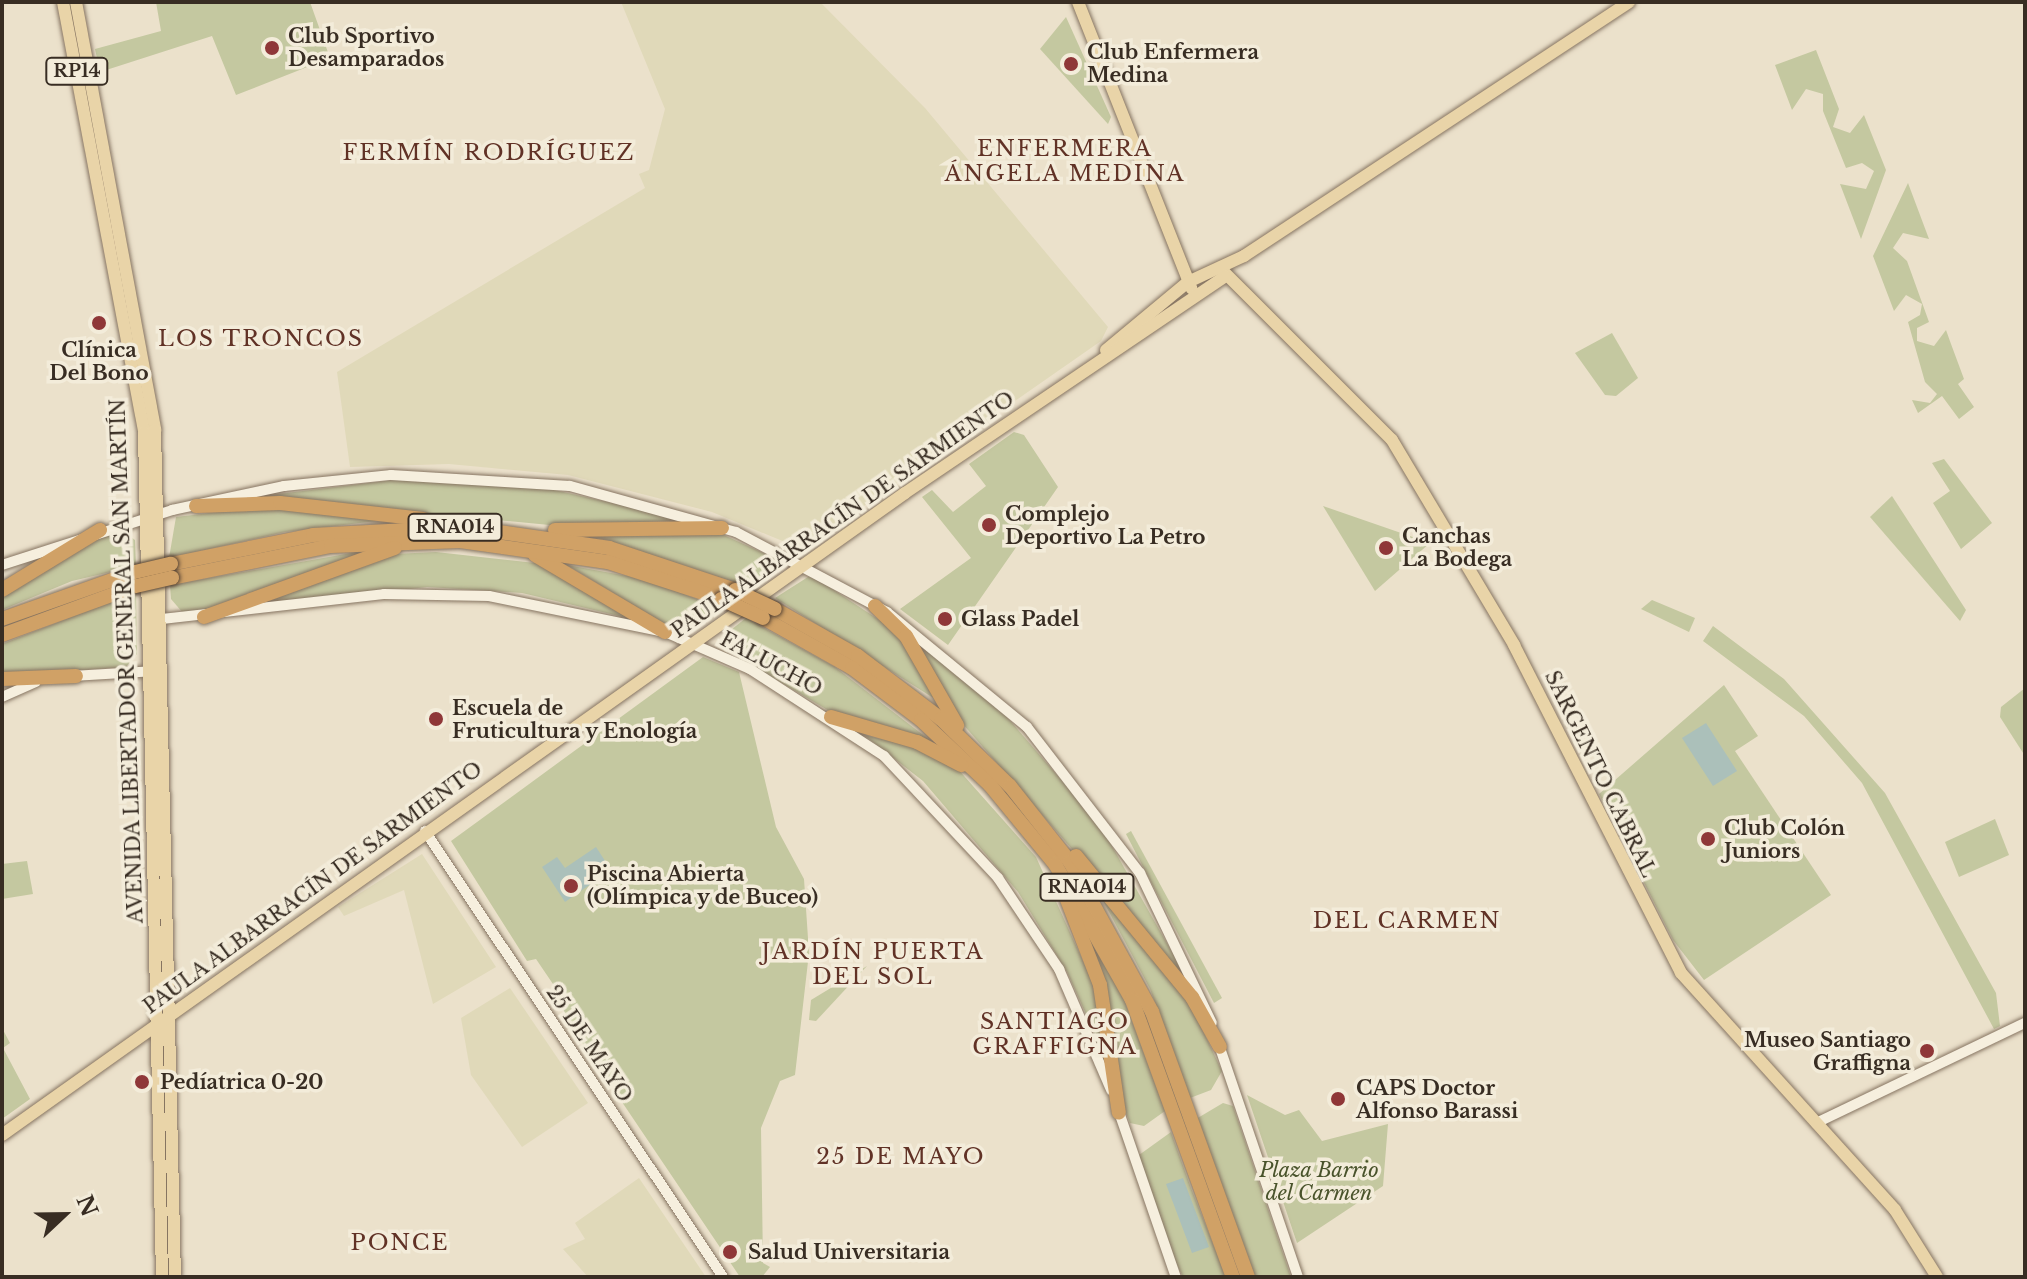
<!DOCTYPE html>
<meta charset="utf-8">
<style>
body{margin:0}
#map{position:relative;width:2027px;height:1279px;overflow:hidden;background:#ebe1cb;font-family:"Libre Baskerville",serif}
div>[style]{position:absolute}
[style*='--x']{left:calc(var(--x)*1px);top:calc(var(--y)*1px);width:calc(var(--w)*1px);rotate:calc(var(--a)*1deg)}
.farmland>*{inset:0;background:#e0d9b9}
.green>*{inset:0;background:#c4c8a0}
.water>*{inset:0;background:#abc0ba}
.roads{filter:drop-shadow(0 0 2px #867461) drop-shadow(0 0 2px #867461)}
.minor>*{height:10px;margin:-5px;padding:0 5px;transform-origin:5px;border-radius:5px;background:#f6efde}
.major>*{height:12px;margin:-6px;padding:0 6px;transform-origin:6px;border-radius:6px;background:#e9d4a8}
.highway>*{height:14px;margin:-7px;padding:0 7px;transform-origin:7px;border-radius:7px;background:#d0a166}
.bridges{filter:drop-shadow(0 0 2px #554334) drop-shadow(0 0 2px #554334)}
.highway-bridge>*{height:14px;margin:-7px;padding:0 7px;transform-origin:7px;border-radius:7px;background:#d0a166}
.dots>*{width:22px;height:22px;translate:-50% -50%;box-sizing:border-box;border:4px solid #f3ecda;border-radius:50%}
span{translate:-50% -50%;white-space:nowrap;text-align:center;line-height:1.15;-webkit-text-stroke:7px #f3ecda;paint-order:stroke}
.shield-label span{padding:2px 6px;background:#f3ecda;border:2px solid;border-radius:6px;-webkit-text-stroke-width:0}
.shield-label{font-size:18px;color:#382d23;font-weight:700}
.poi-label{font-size:20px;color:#382d23;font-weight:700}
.left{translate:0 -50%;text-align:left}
.right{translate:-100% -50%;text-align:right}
.street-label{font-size:20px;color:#382d23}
.park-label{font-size:20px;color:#49532b;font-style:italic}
.neighbourhood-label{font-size:22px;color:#613226;letter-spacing:2px}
.frame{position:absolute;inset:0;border:4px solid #382d23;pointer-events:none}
.north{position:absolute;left:24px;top:1175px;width:80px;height:80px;-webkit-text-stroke:6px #f3ecda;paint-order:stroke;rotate:68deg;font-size:22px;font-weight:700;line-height:32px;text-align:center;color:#382d23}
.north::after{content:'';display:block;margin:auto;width:28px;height:36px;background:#382d23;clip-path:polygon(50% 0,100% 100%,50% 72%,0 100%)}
</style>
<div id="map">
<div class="farmland">
<i style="clip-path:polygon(621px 2px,820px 2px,925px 108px,1108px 327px,1101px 341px,802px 549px,712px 512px,568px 475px,449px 464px,350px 467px,337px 372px,645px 188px,639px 174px,649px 170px,665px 109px)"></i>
<i style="clip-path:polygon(422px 854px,496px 967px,433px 1004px,404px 890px,344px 916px,338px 907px)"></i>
<i style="clip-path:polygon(510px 988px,588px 1103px,522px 1147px,471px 1075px,461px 1018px)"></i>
<i style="clip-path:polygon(639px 1178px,706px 1277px,588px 1277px,563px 1249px,585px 1239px,575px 1223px)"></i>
</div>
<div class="green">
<i style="clip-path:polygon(156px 2px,310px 2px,330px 58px,236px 95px,212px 36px,100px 72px,95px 49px,161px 31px)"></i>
<i style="clip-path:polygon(1066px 17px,1111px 117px,1108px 124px,1040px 49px)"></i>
<i style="clip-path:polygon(1816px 50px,1839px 109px,1833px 127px,1850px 133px,1864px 115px,1886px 170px,1861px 239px,1840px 184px,1866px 189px,1874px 171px,1862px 163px,1846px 168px,1823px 111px,1823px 94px,1806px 89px,1792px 110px,1775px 65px)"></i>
<i style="clip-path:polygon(1908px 183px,1929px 239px,1903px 233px,1893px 248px,1907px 261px,1929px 322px,1917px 328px,1917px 341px,1934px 346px,1946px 330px,1951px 344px,1964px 379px,1958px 384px,1974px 407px,1959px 419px,1942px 396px,1918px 413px,1912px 400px,1930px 403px,1937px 394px,1925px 382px,1908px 322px,1920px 315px,1922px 304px,1906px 295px,1894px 311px,1873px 256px)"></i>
<i style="clip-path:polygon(1612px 333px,1638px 378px,1616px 396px,1605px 395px,1575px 353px)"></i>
<i style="clip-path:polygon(1014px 432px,1024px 435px,1058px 487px,948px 645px,900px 609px,971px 558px,922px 497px,932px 490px,953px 512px,986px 486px,969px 464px)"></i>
<i style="clip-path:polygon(1944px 459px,1992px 523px,1961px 549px,1933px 503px,1950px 491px,1932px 463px)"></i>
<i style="clip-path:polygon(401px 479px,541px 487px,688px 520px,560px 526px,253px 497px)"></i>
<i style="clip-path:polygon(1892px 496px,1966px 610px,1960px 621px,1870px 517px)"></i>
<i style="clip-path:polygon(269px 506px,385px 520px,285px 532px,169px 558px,176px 517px)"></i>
<i style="clip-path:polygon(1323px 506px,1430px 543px,1375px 591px)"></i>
<i style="clip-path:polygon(122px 531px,135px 540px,136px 566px,72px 581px,2px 610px,2px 594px,75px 547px)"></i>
<i style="clip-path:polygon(717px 532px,779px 560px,780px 568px,752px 588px,584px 533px)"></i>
<i style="clip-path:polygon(374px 549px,227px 607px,183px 613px,171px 599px,170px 585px)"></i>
<i style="clip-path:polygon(436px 552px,544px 564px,632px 619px,522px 593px,427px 587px,251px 608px,394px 554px)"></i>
<i style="clip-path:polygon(567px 565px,644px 579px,723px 609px,683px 635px)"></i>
<i style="clip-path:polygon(811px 575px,899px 633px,935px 699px,775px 598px)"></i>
<i style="clip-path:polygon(136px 592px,137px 654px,126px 667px,2px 676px,2px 644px)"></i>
<i style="clip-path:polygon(1652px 600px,1695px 618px,1689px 632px,1641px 609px)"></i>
<i style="clip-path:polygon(746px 618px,835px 667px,940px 748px,836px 715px,726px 650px,722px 637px)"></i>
<i style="clip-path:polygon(1713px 626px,1784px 679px,1885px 793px,1996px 993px,2000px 1026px,1994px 1029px,1862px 783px,1804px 716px,1703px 641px)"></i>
<i style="clip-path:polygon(910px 632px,1007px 717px,1100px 825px,1190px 984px,954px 714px)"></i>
<i style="clip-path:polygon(703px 657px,739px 672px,776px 827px,804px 879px,809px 953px,795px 1075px,780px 1081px,761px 1128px,763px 1263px,770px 1267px,762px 1277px,740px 1277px,568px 1022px,555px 987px,536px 959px,527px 961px,451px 841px)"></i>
<i style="clip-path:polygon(1724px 685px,1758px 736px,1735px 751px,1831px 895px,1704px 980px,1673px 940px,1599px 794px)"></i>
<i style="clip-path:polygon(2025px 688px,2025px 756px,2000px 717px,2001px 707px)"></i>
<i style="clip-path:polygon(864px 735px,911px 746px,957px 768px,1036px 857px,1092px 981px,1108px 1063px,1067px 972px,1018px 892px,923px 781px)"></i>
<i style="clip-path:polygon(1995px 819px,2009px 855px,1959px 877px,1945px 842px)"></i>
<i style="clip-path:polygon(1131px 831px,1222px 998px,1214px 1003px,1126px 834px)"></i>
<i style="clip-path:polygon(27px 861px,33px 894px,2px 899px,2px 864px)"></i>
<i style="clip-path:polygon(1099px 893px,1186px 995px,1222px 1071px,1211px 1090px,1190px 1098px,1150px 989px)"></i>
<i style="clip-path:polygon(1081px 919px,1125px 1002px,1165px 1111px,1144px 1126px,1130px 1123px,1123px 1105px)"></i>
<i style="clip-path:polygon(867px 966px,816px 1021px,809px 1020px,811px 1000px)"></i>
<i style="clip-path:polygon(2px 1028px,10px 1043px,3px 1048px,30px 1099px,2px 1119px)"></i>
<i style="clip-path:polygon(1247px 1095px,1285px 1115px,1299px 1110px,1322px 1141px,1388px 1124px,1383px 1186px,1297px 1243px)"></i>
<i style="clip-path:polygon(1223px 1103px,1233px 1106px,1291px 1277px,1255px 1277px,1250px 1264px,1196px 1119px)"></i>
<i style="clip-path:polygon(1171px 1132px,1191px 1188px,1226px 1277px,1183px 1277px,1171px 1253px,1139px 1155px)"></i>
</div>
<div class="water">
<i style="clip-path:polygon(1706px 723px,1737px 771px,1713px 786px,1682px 738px)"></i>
<i style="clip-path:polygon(596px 847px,611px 870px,565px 902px,542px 867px,557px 857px,565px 868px)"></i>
<i style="clip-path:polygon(1183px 1178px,1209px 1247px,1192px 1253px,1166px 1184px)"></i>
</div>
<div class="roads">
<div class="minor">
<i style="--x:2;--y:565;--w:179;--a:-17.9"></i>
<i style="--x:172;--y:510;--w:115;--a:-12.1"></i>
<i style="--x:284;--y:486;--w:108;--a:-5.9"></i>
<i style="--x:391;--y:475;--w:179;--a:3.5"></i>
<i style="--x:570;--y:486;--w:172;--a:15.5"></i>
<i style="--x:736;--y:532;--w:171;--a:27.9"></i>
<i style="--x:887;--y:612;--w:181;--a:39.4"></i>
<i style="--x:1027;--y:727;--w:185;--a:52.3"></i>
<i style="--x:1140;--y:873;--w:166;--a:64.4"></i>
<i style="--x:153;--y:620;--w:232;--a:-6.4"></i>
<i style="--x:384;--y:594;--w:105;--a:1.1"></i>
<i style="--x:489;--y:596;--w:180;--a:11.6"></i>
<i style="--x:665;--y:632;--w:93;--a:23.5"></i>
<i style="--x:750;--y:669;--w:160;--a:33"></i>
<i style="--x:884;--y:756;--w:167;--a:46.9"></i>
<i style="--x:998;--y:878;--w:110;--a:56.2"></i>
<i style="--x:1059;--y:969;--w:132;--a:66.7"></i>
<i style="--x:72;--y:676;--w:84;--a:-3.4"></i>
<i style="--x:2;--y:697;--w:37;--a:-24"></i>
<i style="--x:425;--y:831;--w:536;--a:56.25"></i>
<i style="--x:1218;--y:1042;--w:248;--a:71.2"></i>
<i style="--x:1118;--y:1109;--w:178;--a:71"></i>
<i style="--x:1816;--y:1123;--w:232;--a:-25.6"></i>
</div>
<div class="major">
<i style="--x:63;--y:2;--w:438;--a:79.3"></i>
<i style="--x:144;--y:432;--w:845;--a:88.78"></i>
<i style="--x:76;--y:2;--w:435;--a:79.5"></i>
<i style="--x:155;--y:430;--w:847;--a:88.65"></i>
<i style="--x:1078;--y:2;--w:308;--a:68.4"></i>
<i style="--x:1220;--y:268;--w:243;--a:45"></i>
<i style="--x:1392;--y:440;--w:239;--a:59.2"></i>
<i style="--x:1514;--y:645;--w:368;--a:63"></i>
<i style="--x:1681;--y:973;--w:319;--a:47.9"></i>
<i style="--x:1895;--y:1210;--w:79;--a:57.9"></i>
<i style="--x:1106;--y:350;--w:107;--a:-39.7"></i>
<i style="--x:1188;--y:282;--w:62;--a:-24.9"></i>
<i style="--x:1244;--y:256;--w:461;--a:-33.4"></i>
<i style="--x:2;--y:1135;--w:1108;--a:-35.41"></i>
<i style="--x:905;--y:493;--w:387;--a:-34.1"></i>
</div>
<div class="highway">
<i style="--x:196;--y:506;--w:84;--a:-2"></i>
<i style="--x:280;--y:503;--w:144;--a:6.4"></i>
<i style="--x:555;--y:530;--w:167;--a:-0.7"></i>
<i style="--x:535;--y:555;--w:151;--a:30.6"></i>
<i style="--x:171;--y:564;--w:145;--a:-11.5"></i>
<i style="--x:313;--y:535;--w:151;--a:-3"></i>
<i style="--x:464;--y:527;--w:147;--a:8.2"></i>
<i style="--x:609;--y:548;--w:133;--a:18.4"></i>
<i style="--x:172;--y:578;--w:162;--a:-11.4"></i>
<i style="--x:331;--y:546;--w:129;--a:-2.2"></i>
<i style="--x:460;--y:541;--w:149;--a:8.1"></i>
<i style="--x:608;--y:562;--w:119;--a:18.1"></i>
<i style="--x:2;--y:590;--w:115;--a:-31.5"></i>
<i style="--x:875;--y:606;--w:43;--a:44.1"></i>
<i style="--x:906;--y:636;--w:103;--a:60.2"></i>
<i style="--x:775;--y:609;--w:95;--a:29.5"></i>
<i style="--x:858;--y:656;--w:104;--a:37.2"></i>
<i style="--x:941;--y:719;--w:96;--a:44.2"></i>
<i style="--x:1010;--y:786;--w:97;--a:51.7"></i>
<i style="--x:1070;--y:862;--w:171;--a:61.3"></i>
<i style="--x:1152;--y:1012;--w:282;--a:70.1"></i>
<i style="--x:204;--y:617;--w:203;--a:-19.9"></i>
<i style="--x:763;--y:618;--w:102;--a:29.3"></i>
<i style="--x:852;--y:668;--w:86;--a:37"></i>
<i style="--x:921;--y:720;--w:95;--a:43.3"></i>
<i style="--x:990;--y:785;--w:102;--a:50.6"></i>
<i style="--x:1055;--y:864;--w:156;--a:60.5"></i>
<i style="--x:1132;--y:1000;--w:295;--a:70"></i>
<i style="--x:2;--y:619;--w:141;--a:-19.5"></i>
<i style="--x:2;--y:635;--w:143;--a:-20.1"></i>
<i style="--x:2;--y:679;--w:74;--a:-2.3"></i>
<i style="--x:831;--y:717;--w:90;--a:16.2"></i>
<i style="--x:917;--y:742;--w:50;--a:27.6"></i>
<i style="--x:1076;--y:856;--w:183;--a:50.6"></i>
<i style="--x:1192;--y:997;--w:57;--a:60.8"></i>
<i style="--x:1064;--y:892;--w:100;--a:68.8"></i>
<i style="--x:1100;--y:985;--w:129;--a:81.6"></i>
</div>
</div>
<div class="bridges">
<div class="highway-bridge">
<i style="--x:135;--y:572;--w:37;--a:-13"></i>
<i style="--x:136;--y:586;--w:37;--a:-13"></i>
<i style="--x:735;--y:590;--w:44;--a:25.4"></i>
<i style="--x:721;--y:599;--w:46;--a:24.3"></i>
</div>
</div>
<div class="dots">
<i style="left:272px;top:48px;background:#8f3738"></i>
<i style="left:1071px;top:64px;background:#8f3738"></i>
<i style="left:99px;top:323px;background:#8f3738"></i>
<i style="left:989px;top:525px;background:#8f3738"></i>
<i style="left:1386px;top:548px;background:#8f3738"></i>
<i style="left:945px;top:619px;background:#8f3738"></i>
<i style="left:436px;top:719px;background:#8f3738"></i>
<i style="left:1708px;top:839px;background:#8f3738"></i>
<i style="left:571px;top:886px;background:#8f3738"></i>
<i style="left:1927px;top:1051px;background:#8f3738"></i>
<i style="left:142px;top:1082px;background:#8f3738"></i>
<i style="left:1338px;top:1099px;background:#8f3738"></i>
<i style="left:730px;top:1252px;background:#8f3738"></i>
</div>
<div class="shield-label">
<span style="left:77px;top:71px">RP14</span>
<span style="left:455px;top:527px">RNA014</span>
<span style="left:1087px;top:887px">RNA014</span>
</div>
<div class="poi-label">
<span class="left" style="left:288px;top:48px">Club Sportivo<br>Desamparados</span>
<span class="left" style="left:1087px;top:64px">Club Enfermera<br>Medina</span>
<span style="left:99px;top:362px">Clínica<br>Del Bono</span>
<span class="left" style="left:1005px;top:526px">Complejo<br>Deportivo La Petro</span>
<span class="left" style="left:1402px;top:548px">Canchas<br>La Bodega</span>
<span class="left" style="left:961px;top:619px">Glass Padel</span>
<span class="left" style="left:452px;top:720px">Escuela de<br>Fruticultura y Enología</span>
<span class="left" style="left:1724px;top:840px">Club Colón<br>Juniors</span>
<span class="left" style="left:587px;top:886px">Piscina Abierta<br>(Olímpica y de Buceo)</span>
<span class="right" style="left:1911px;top:1052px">Museo Santiago<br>Graffigna</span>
<span class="left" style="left:160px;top:1082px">Pedíatrica 0-20</span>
<span class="left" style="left:1356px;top:1100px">CAPS Doctor<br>Alfonso Barassi</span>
<span class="left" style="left:748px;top:1252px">Salud Universitaria</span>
</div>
<div class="street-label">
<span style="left:843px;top:515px;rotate:-35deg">PAULA ALBARRACÍN DE SARMIENTO</span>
<span style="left:127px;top:661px;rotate:-92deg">AVENIDA LIBERTADOR GENERAL SAN MARTÍN</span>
<span style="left:771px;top:664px;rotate:28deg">FALUCHO</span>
<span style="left:1600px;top:774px;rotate:64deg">SARGENTO CABRAL</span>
<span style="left:313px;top:888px;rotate:-36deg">PAULA ALBARRACÍN DE SARMIENTO</span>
<span style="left:589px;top:1044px;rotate:56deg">25 DE MAYO</span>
</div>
<div class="park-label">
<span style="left:1319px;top:1182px">Plaza Barrio<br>del Carmen</span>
</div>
<div class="neighbourhood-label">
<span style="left:1065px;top:161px">ENFERMERA<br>ÁNGELA MEDINA</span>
<span style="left:489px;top:153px">FERMÍN RODRÍGUEZ</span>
<span style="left:261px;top:339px">LOS TRONCOS</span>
<span style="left:1407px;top:921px">DEL CARMEN</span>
<span style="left:873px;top:964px">JARDÍN PUERTA<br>DEL SOL</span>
<span style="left:1055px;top:1034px">SANTIAGO<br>GRAFFIGNA</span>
<span style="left:901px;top:1157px">25 DE MAYO</span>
<span style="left:400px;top:1243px">PONCE</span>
</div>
<div class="frame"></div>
<div class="north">N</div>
</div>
